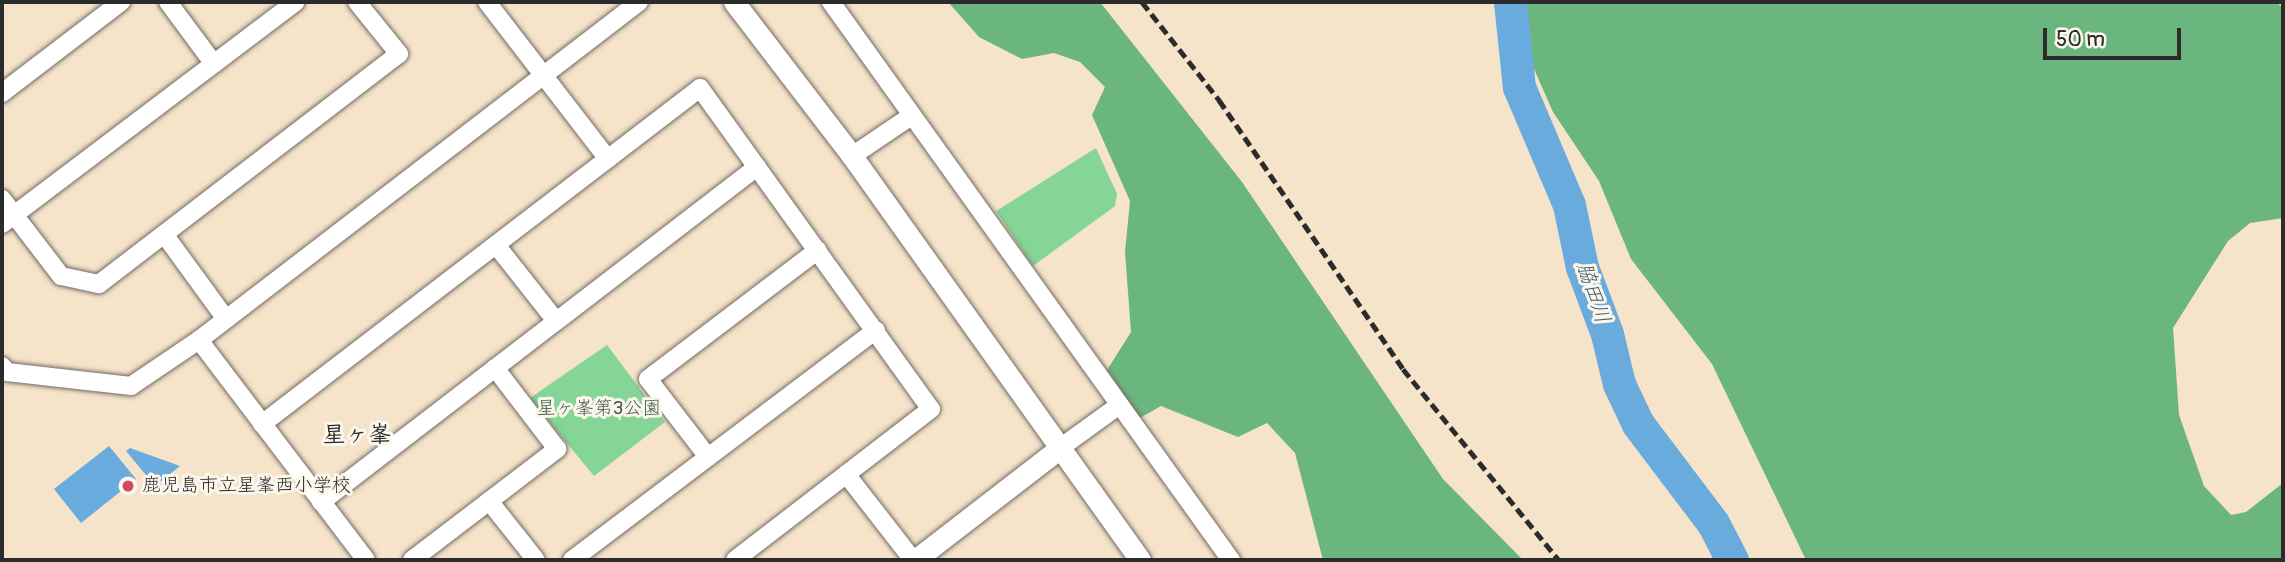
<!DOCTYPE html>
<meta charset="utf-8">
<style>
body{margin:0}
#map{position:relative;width:2285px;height:562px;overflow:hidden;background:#f5e3ca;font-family:Pangolin,"Klee One",sans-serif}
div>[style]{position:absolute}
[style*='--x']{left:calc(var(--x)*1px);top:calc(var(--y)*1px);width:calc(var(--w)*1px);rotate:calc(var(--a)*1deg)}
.green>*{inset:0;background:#84d596}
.forest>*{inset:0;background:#6bb67f}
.water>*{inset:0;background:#6aabde}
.river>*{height:33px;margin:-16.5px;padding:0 16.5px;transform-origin:16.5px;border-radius:16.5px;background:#6aabde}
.roads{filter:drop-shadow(0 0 2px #726b63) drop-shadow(0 0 2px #726b63)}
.minor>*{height:18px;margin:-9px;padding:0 9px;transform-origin:9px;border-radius:9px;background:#fff}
.tertiary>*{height:21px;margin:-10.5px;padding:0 10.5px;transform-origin:10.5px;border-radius:10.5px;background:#fff}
.rail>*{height:5px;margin-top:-2.5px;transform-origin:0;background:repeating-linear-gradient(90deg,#2b2b2b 0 10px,transparent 0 15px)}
.dots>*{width:19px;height:19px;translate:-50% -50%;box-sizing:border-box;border:4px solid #fbf7ec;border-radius:50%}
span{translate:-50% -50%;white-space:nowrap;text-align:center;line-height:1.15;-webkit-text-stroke:6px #fbf7ec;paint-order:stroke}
.park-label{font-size:19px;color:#465e4b}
.poi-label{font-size:19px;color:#2b2b2b}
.left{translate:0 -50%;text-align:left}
.water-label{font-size:21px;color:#41586a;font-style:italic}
.quarter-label{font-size:23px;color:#2b2b2b;font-weight:700}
.frame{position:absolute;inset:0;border:4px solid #2b2b2b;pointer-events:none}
.scale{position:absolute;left:2043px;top:28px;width:138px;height:32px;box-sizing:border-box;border:4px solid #2b2b2b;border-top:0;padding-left:9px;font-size:21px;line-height:24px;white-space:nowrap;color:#2b2b2b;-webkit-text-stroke:5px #fbf7ec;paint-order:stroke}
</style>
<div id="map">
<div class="green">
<i style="clip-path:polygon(1096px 148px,1117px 194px,1115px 206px,1033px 266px,996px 211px)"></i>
<i style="clip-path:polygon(607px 345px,665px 422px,594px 476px,530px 398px)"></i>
</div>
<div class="forest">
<i style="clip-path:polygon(948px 2px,1100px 2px,1242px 182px,1443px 479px,1523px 560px,1323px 560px,1295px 453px,1267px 423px,1238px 437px,1161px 406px,1140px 418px,1107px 370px,1131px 332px,1125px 252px,1130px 201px,1092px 115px,1105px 87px,1080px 62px,1054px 53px,1022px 59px,979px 37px)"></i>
<i style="clip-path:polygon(1522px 2px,2276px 2px,2283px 8px,2283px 218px,2250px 223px,2228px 241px,2173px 328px,2179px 415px,2204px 486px,2231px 515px,2246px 512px,2283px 483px,2283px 560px,1806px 560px,1712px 364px,1631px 259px,1599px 181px,1553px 112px,1527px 53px)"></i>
</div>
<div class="water">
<i style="clip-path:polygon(109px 446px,136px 479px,81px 523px,54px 489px)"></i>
<i style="clip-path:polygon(130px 448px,180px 466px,155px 486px,126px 451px)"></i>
</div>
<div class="river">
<i style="--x:1510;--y:2;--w:85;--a:84"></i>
<i style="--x:1519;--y:87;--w:128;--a:67"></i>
<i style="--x:1569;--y:205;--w:63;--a:78.2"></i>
<i style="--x:1582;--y:267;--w:72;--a:69.5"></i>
<i style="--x:1607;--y:334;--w:51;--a:76.5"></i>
<i style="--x:1619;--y:384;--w:44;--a:64.6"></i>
<i style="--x:1638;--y:424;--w:124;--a:52.9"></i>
<i style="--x:1713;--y:523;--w:42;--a:62.8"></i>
</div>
<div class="roads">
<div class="minor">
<i style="--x:168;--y:2;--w:77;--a:53.4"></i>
<i style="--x:487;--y:2;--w:198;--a:52.4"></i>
<i style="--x:831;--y:2;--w:687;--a:54.37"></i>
<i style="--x:2;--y:93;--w:150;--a:-37.4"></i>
<i style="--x:852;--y:156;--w:71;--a:-34.1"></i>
<i style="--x:2;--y:199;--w:97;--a:52.5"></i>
<i style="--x:61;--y:276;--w:39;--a:12"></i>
<i style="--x:99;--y:284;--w:378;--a:-37.5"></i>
<i style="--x:399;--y:54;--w:67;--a:-128.9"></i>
<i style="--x:2;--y:224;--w:368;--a:-37.1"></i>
<i style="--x:164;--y:234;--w:105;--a:53.9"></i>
<i style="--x:496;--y:245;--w:97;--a:51.7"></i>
<i style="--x:199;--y:340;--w:276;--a:52.8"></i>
<i style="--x:2;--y:366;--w:8;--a:50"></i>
<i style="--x:7;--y:372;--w:125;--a:6.4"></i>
<i style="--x:131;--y:386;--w:82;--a:-34.1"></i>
<i style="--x:199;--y:340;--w:555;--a:-37.53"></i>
<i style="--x:262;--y:424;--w:552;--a:-37.49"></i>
<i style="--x:700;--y:88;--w:395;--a:54.3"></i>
<i style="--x:931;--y:409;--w:247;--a:142.4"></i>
<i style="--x:1060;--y:448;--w:72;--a:-35.9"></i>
<i style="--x:708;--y:457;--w:98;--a:-127.6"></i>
<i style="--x:648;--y:379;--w:213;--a:-37.2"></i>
<i style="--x:846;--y:474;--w:109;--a:52.1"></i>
<i style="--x:489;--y:501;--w:75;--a:51.5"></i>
<i style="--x:321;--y:502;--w:550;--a:-37.54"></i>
<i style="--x:412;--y:560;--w:183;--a:-37.4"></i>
<i style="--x:557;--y:449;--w:102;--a:-127.4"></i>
<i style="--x:572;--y:560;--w:381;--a:-37.1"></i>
</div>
<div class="tertiary">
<i style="--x:734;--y:2;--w:194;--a:52.5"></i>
<i style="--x:852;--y:156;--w:496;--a:54.5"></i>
<i style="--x:915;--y:560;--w:183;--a:-37.7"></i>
</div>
</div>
<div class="rail">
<i style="--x:1142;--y:2;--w:125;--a:51.8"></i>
<i style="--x:1219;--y:100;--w:326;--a:55.6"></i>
<i style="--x:1403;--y:369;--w:247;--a:50.8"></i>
</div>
<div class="dots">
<i style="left:128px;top:486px;background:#d1495b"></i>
</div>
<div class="park-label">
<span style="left:599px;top:409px">星ヶ峯第3公園</span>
</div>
<div class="poi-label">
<span class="left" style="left:142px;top:486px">鹿児島市立星峯西小学校</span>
</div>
<div class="water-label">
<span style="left:1593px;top:293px;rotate:71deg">脇田川</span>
</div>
<div class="quarter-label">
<span style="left:357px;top:435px">星ヶ峯</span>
</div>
<div class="frame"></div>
<div class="scale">50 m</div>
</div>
